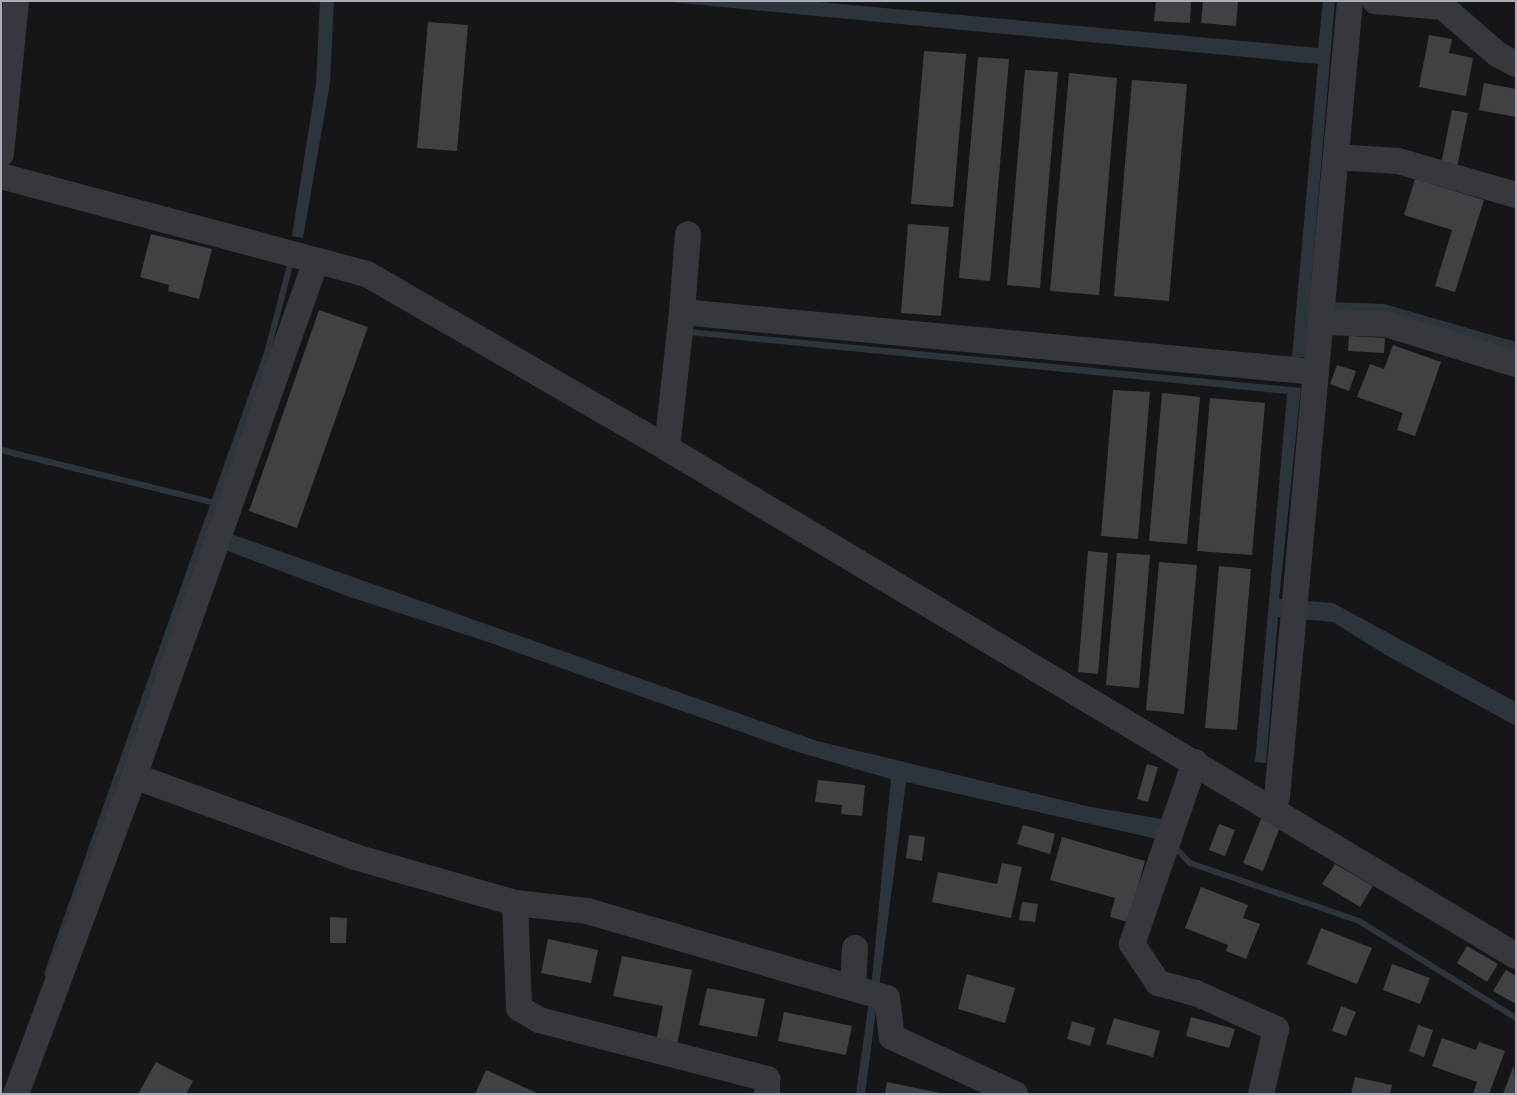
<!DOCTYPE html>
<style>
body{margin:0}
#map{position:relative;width:1517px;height:1095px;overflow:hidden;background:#161618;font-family:Ubuntu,sans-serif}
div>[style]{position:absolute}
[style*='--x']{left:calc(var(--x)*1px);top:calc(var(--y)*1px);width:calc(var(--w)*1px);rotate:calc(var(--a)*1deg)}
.water>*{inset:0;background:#2c353c}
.stream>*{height:6px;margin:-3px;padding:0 3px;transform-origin:3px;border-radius:3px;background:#2c353c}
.building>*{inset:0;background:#404145}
.minor>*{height:26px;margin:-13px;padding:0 13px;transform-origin:13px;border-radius:13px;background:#37383d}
span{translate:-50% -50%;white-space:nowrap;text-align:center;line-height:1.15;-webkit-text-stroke:4.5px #111113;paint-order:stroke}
.frame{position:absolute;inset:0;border:2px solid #a8adb8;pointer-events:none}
</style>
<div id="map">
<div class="water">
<i style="clip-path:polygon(320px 1px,334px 1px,330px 83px,303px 238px,292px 236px,316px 83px)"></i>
<i style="clip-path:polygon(661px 1px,808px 1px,1318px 48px,1323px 1px,1335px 1px,1305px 357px,1292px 357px,1318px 64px)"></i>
<i style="clip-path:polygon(1329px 302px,1384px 304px,1516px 342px,1516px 352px,1336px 311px)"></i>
<i style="clip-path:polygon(689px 329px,1301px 388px,1279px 599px,1333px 603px,1516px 702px,1516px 726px,1384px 654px,1333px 622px,1278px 617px,1266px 763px,1255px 762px,1287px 394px,689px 335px)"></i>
<i style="clip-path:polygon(231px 534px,817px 741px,1091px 807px,1162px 819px,1157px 839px,906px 782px,865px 1094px,856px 1094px,872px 979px,891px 779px,798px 752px,485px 641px,347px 596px,225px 550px)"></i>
</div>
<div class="stream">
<i style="--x:1;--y:450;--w:216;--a:13.9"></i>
<i style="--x:1173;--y:845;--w:25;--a:47"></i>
<i style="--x:1190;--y:863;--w:179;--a:18.9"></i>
<i style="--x:1359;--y:921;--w:185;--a:31.7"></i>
<i style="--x:47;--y:974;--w:662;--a:-70.5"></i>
<i style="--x:268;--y:350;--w:84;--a:-75.5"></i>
</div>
<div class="building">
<i style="clip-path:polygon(1156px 1px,1191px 1px,1190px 23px,1154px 21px)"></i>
<i style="clip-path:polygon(1203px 1px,1238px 1px,1236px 26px,1201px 23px)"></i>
<i style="clip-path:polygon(428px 22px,468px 25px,457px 151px,417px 148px)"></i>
<i style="clip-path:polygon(1429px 35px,1452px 39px,1449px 53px,1473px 58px,1466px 96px,1419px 87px)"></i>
<i style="clip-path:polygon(924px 51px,966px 54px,953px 207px,911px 204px)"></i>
<i style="clip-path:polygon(978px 57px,1009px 59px,990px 281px,959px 278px)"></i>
<i style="clip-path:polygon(1025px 70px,1058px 72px,1040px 288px,1007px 285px)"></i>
<i style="clip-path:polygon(1069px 73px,1117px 78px,1099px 295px,1050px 291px)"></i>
<i style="clip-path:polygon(1132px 80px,1187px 84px,1169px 301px,1114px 296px)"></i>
<i style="clip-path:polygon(1484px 83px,1516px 89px,1516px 117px,1479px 110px)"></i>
<i style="clip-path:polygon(1452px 110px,1468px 113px,1457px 167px,1441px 164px)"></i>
<i style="clip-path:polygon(1415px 179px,1484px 200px,1455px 292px,1435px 286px,1452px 230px,1404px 215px)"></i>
<i style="clip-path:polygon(908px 224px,949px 227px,941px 316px,901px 313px)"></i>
<i style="clip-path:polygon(151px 234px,212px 249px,199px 299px,168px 291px,169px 285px,140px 277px)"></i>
<i style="clip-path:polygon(319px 310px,368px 327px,297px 528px,249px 511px)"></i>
<i style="clip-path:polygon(1349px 336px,1385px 338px,1384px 353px,1348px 351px)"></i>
<i style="clip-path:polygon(1393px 345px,1441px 362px,1415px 436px,1397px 430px,1403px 413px,1357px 397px,1370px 364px,1384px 369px)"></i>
<i style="clip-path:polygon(1337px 365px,1356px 371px,1349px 391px,1330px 384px)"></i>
<i style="clip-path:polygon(1113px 390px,1150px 392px,1138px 539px,1101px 536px)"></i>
<i style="clip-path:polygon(1162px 393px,1200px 397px,1187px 544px,1149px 541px)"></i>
<i style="clip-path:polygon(1210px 398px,1265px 403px,1252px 555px,1197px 551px)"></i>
<i style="clip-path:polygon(1088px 551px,1108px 553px,1098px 674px,1078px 672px)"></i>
<i style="clip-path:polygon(1117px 553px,1150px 555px,1139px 688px,1106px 685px)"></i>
<i style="clip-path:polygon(1159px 562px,1197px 565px,1184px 714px,1146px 710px)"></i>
<i style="clip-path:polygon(1219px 566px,1251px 569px,1237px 730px,1205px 728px)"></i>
<i style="clip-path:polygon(1147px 764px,1158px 767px,1148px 802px,1137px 799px)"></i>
<i style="clip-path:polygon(818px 780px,865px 785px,862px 816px,841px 814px,842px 805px,815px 802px)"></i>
<i style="clip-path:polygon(1261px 819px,1280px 827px,1263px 871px,1243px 863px)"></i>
<i style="clip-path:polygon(1219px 824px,1235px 830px,1225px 856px,1209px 850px)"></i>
<i style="clip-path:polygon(1023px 825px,1055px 834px,1050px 854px,1017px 844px)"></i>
<i style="clip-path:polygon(909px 835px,925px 837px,922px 861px,906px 858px)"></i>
<i style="clip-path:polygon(1062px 837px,1145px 861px,1128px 922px,1110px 917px,1115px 898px,1050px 880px)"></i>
<i style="clip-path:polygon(1002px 863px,1022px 867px,1011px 918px,932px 902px,938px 872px,997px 884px)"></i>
<i style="clip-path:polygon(1335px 864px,1373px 886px,1360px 907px,1322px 884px)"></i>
<i style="clip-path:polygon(1201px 887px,1248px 905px,1243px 918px,1260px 924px,1246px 959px,1226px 951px,1228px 945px,1185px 928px)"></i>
<i style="clip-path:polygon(1022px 902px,1038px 904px,1035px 922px,1019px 920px)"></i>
<i style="clip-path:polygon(330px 917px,347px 918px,346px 943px,330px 943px)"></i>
<i style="clip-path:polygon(1321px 928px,1372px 948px,1357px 984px,1307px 964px)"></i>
<i style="clip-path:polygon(548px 939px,598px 950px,591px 983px,541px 973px)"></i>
<i style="clip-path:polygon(1467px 946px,1498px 964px,1487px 982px,1457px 963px)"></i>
<i style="clip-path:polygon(622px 956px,692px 970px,677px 1045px,656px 1041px,663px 1006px,613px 996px)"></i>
<i style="clip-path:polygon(1392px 964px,1430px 978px,1420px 1004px,1383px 990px)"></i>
<i style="clip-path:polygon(1506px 970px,1516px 976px,1516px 1004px,1493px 991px)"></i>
<i style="clip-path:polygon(967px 974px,1015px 988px,1005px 1023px,958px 1009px)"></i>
<i style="clip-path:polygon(707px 988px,765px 999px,757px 1037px,699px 1025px)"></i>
<i style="clip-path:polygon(1341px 1006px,1356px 1012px,1346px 1036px,1332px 1031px)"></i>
<i style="clip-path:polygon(784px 1012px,852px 1026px,846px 1055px,778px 1041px)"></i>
<i style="clip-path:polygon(1191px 1017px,1235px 1029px,1229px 1048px,1186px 1036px)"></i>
<i style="clip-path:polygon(1114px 1018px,1160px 1031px,1153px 1057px,1106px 1044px)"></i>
<i style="clip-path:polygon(1072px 1021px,1095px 1028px,1090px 1046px,1067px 1039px)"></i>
<i style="clip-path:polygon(1418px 1025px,1433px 1030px,1424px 1057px,1409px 1051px)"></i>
<i style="clip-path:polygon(1442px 1038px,1476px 1050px,1479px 1042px,1505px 1051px,1489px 1094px,1473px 1094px,1477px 1082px,1432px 1066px)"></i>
<i style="clip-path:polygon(156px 1062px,193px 1081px,186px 1094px,138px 1094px)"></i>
<i style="clip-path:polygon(1514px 1065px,1516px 1094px,1503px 1094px)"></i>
<i style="clip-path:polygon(486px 1070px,539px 1094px,475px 1094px)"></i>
<i style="clip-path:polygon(1355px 1077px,1392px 1085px,1390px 1094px,1351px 1094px)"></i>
<i style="clip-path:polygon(887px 1082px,940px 1093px,940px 1094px,885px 1094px)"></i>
</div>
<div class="minor">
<i style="--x:1375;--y:1;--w:68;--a:5"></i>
<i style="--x:1443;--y:7;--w:72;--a:41"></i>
<i style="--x:1497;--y:54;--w:21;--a:28"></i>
<i style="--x:1;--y:154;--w:154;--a:-84.4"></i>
<i style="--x:1336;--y:157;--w:62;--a:3.7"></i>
<i style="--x:1398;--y:161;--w:123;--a:16.1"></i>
<i style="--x:1;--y:176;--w:379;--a:15"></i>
<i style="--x:367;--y:274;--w:347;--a:30.1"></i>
<i style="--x:667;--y:448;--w:989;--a:30.89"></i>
<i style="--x:682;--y:312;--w:78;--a:-85.6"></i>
<i style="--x:1321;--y:322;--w:65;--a:1.8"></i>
<i style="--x:1386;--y:324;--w:136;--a:17.1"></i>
<i style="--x:667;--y:448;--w:137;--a:-83.7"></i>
<i style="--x:682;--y:312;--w:637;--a:5.41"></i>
<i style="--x:1195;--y:762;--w:193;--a:109.1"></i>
<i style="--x:1132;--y:944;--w:47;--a:56.3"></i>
<i style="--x:1158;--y:983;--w:39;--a:15"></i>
<i style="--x:1196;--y:993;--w:88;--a:24.2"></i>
<i style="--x:1276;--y:1029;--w:67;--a:103"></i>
<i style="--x:134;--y:776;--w:235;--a:20.1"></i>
<i style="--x:355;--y:857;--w:166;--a:16"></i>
<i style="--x:515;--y:903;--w:72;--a:6.3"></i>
<i style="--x:587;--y:911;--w:312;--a:16.2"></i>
<i style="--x:887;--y:998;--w:39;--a:83"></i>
<i style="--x:892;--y:1037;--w:136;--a:24.9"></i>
<i style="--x:1270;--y:808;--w:13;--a:-58"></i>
<i style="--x:1277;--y:797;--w:799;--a:-84.76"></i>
<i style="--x:515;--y:903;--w:105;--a:87.8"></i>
<i style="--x:519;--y:1008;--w:23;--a:31"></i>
<i style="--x:539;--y:1020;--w:236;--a:14.5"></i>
<i style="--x:767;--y:1079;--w:15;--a:90"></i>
<i style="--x:853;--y:988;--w:40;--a:-87.1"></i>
<i style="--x:16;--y:1094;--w:339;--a:-69.6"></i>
<i style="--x:134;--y:776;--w:546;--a:-70.54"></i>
</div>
<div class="frame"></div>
</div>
